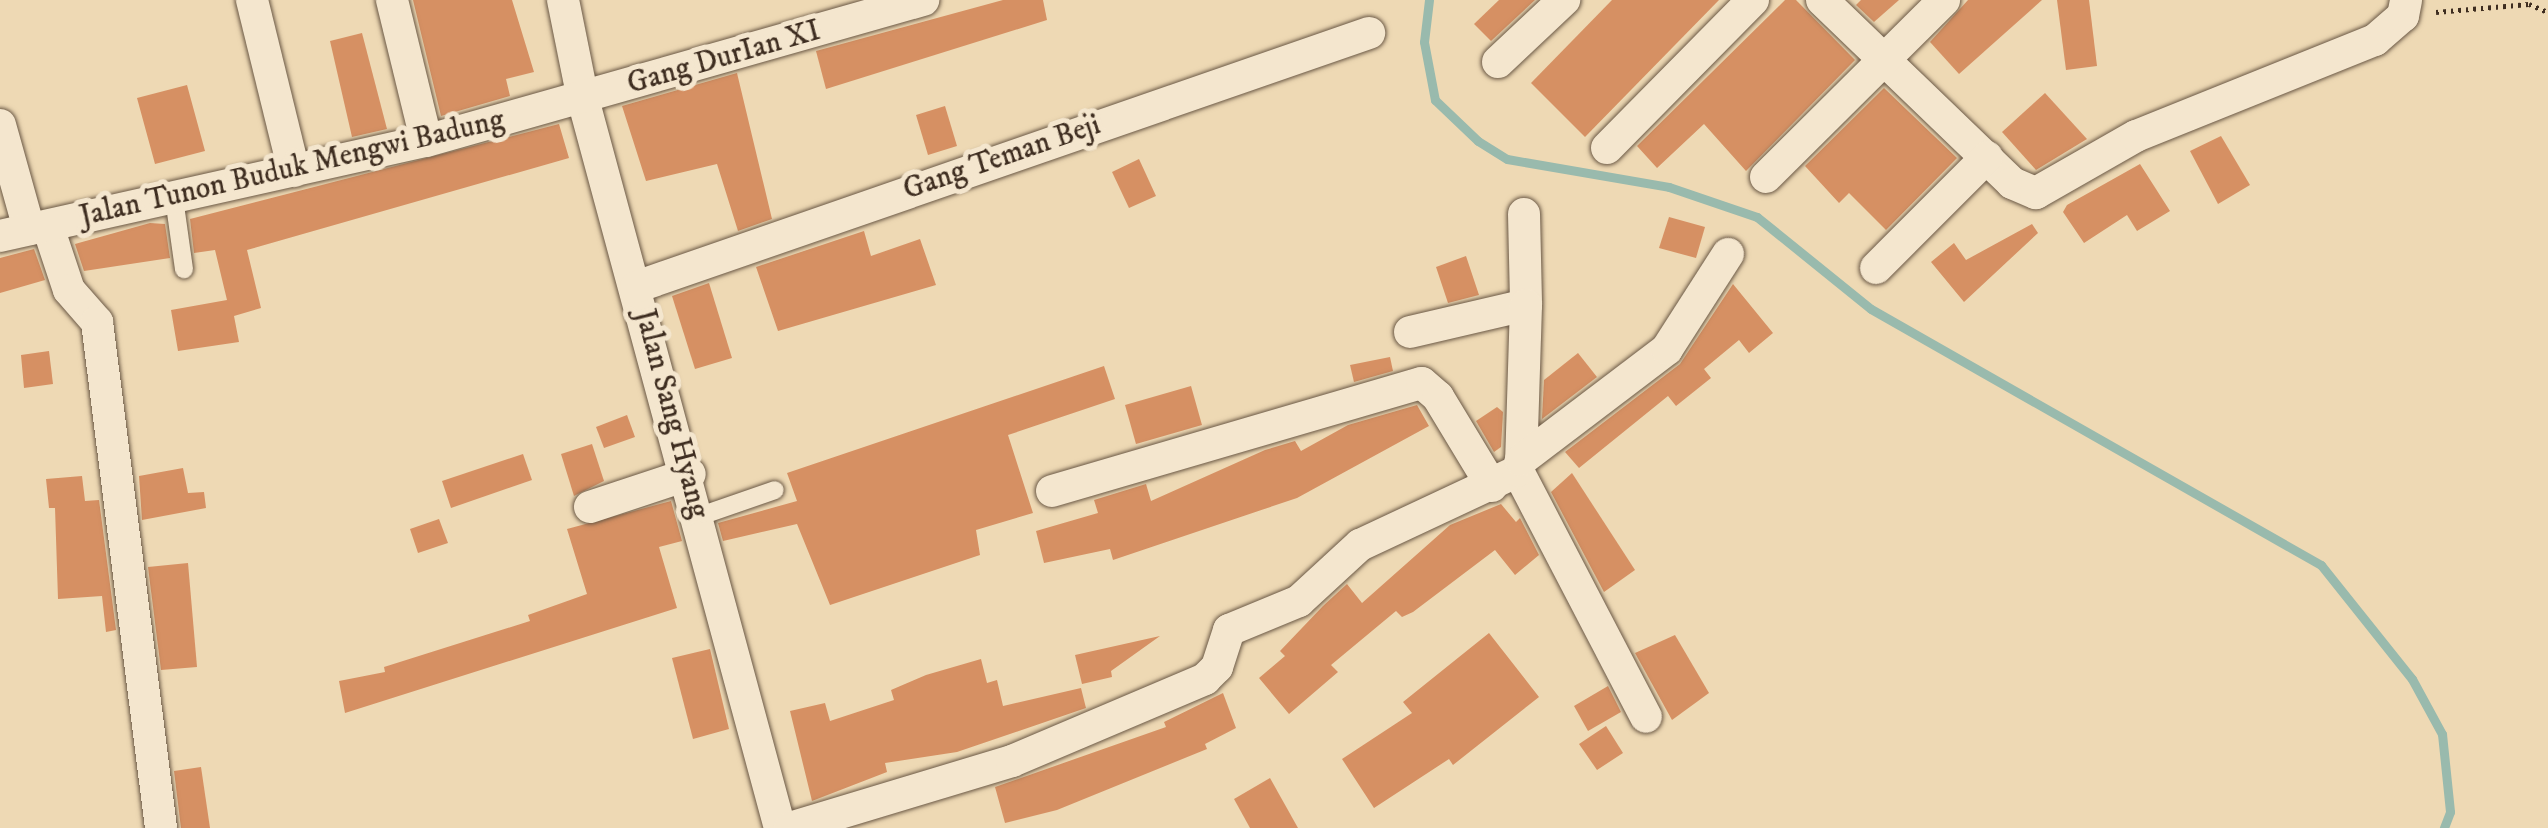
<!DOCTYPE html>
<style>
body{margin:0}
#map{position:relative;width:2548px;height:828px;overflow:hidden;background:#eed9b4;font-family:"IM FELL DW Pica",serif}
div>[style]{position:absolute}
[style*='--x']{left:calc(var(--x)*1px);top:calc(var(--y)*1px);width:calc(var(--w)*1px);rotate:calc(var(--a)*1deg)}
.stream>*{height:9px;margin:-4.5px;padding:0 4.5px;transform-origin:4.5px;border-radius:4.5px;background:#99baad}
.building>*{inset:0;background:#d69063}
.path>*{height:5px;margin-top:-2.5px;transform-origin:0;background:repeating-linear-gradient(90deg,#3e2d20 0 2.5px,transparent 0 7.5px)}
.roads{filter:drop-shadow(0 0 2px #6a5845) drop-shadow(0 0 2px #6a5845)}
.service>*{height:18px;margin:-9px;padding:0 9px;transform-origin:9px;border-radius:9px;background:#f4e6ce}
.minor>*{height:32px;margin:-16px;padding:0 16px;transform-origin:16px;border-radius:16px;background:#f4e6ce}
span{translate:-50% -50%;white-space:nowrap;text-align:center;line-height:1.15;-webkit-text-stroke:10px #f4e6ce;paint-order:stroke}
.street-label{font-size:30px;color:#3e2d20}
</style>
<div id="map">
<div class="stream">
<i style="--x:1429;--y:0;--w:42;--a:96.8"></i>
<i style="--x:1424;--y:42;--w:59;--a:79.3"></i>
<i style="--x:1435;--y:100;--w:59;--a:43.6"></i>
<i style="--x:1478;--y:141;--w:34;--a:32"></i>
<i style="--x:1507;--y:159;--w:164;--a:9.8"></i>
<i style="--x:1669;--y:187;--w:93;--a:18.8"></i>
<i style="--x:1757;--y:217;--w:146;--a:38.9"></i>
<i style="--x:1871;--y:309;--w:518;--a:29.64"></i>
<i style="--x:2321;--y:565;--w:146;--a:51.4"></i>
<i style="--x:2412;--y:679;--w:63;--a:61.4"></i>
<i style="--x:2442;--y:734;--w:78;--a:84.1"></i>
<i style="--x:2450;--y:812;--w:17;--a:111"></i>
</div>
<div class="building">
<i style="clip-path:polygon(413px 0,512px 0,534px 72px,506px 79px,510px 96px,441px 116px)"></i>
<i style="clip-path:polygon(1003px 0,1043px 0,1047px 20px,826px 89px,816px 51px)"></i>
<i style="clip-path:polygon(1499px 0,1535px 0,1491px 41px,1474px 24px)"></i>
<i style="clip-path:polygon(1612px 0,1719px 0,1585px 137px,1531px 83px)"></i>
<i style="clip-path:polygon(1785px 0,1796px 0,1855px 60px,1746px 171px,1704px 124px,1657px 168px,1637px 146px)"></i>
<i style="clip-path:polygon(1861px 0,1899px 0,1874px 22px,1856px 5px)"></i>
<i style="clip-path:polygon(1968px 0,2042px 0,1959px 74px,1930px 42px)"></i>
<i style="clip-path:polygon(2057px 0,2089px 0,2097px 66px,2066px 70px)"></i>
<i style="clip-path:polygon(362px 33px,387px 129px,352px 137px,330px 41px)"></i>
<i style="clip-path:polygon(737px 73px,772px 219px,738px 231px,717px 164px,646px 181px,622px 106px)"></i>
<i style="clip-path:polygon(187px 85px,205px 151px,155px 164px,137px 98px)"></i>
<i style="clip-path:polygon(1884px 88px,1957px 158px,1886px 230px,1849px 193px,1839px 203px,1805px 166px)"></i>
<i style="clip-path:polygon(2045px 93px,2087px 139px,2036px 170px,2002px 132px)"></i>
<i style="clip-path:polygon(945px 106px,957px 146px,928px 155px,916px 115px)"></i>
<i style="clip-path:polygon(559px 124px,569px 158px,247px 250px,261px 308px,234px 316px,239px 342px,178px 351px,171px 310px,227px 300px,215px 250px,194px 253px,190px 219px)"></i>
<i style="clip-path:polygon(2221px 136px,2250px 185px,2218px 204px,2190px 151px)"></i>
<i style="clip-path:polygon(1139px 159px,1156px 196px,1129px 208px,1112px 172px)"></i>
<i style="clip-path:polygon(2140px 164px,2170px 211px,2137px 231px,2127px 215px,2084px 243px,2063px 212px,2067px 205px)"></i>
<i style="clip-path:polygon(1669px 217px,1705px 227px,1696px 258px,1659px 248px)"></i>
<i style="clip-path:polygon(150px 223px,165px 224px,170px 258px,84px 271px,75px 244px)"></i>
<i style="clip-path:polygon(2032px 224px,2038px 233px,1964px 302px,1931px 262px,1954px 243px,1966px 260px)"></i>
<i style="clip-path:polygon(864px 231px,871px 256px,920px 239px,936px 285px,778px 331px,756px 267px)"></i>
<i style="clip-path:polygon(34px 249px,45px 280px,0 293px,0 258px)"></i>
<i style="clip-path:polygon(1466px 256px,1479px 295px,1448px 303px,1436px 267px)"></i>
<i style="clip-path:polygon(709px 283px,732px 358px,695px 369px,672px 296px)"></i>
<i style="clip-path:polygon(1733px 284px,1773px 333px,1749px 353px,1739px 340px,1704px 369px,1711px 378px,1676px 406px,1668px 396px,1579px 468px,1565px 452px,1680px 364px)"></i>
<i style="clip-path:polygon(49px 351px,53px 384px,24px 388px,21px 355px)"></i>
<i style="clip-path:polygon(1578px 353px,1597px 377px,1542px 419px,1544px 380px)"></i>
<i style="clip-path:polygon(1390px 357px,1393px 371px,1354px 382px,1350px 365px)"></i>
<i style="clip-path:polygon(1104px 366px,1115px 399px,1008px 435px,1033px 513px,976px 530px,980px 555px,830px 605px,797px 524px,723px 541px,718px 523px,797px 501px,787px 473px)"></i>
<i style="clip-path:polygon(1191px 386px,1202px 425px,1136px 444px,1125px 405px)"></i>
<i style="clip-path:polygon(1417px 405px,1429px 426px,1297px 498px,1113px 560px,1110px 549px,1044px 563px,1036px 531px,1098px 513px,1094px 500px,1146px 484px,1151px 501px,1265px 450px,1295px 441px,1301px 451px,1348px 425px)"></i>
<i style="clip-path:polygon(1497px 407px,1503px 412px,1501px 447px,1494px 452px,1476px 421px)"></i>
<i style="clip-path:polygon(627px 415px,635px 437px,604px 448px,596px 427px)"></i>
<i style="clip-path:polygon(592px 444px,604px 481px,574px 496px,561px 454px)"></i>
<i style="clip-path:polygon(523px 454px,532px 480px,451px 508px,442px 481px)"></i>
<i style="clip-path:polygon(183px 468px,188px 493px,204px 492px,206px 508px,142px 520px,139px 476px)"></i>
<i style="clip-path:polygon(1572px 473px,1635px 570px,1604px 592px,1551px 492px)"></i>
<i style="clip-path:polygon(82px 476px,85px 501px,99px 500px,116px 630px,106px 632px,102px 596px,58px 599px,55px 508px,49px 508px,46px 479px)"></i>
<i style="clip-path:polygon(671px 501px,682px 541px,659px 547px,677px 608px,345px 713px,339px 681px,385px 672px,384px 667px,530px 621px,528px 615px,587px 594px,567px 529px)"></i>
<i style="clip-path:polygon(1501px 504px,1516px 522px,1520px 518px,1539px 555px,1515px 575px,1495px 550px,1413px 612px,1402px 617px,1396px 611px,1331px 665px,1338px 672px,1289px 714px,1259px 678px,1285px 656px,1280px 651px,1323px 606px,1347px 584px,1362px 603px,1450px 525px)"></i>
<i style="clip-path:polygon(439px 519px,448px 543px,418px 553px,410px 529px)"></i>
<i style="clip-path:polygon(188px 563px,197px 667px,161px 670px,148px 567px)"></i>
<i style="clip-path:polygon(1489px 633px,1539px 697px,1453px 765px,1449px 759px,1374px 808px,1342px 759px,1412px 713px,1403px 702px)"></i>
<i style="clip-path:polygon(1675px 635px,1709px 693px,1672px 720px,1635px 653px)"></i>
<i style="clip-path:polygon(1160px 636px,1111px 671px,1112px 677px,1082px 684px,1075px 655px)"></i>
<i style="clip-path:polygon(710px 649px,729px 729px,693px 739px,672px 658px)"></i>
<i style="clip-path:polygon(981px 659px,987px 683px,997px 680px,1003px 706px,1081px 688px,1086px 708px,957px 752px,885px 763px,887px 772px,812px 801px,790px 711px,825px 703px,830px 721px,894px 700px,891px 690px,926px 675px)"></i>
<i style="clip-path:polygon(1608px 686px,1621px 712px,1588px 731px,1574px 706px)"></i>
<i style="clip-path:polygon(1223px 693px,1236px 728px,1205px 744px,1207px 749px,1057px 810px,1005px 823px,995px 787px,1166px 727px,1164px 722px)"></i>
<i style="clip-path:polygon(1606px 726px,1623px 753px,1597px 770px,1579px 744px)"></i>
<i style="clip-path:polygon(201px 767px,210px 828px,181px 828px,174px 771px)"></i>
<i style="clip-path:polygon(1270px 778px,1298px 828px,1250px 828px,1234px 799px)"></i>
</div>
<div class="path">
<i style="--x:2436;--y:12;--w:93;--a:-4.9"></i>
<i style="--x:2529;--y:4;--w:21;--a:23"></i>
</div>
<div class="roads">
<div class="service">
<i style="--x:174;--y:198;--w:72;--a:82"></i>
<i style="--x:700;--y:516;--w:79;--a:-19.1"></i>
</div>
<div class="minor">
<i style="--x:252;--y:0;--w:176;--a:76.2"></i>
<i style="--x:392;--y:0;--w:131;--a:76.3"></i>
<i style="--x:563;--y:0;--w:101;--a:78.6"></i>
<i style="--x:583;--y:99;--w:755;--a:74.88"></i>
<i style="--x:1822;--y:0;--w:264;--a:43.9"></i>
<i style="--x:2012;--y:183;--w:26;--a:23"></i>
<i style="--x:2036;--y:193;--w:115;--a:-29.7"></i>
<i style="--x:2136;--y:136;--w:258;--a:-21.9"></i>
<i style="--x:2375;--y:40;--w:37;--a:-41"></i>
<i style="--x:2403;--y:16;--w:16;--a:-79"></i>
<i style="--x:1498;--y:62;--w:91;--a:-43.2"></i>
<i style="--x:0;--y:125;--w:108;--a:74.4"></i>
<i style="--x:1607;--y:148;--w:208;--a:-45.4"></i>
<i style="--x:1766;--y:177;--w:251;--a:-44.8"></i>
<i style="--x:1524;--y:214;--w:91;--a:88.7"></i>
<i style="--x:48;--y:227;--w:66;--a:71.6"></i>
<i style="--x:69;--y:290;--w:43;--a:48.8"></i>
<i style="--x:97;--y:322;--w:510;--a:82.79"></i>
<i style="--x:0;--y:236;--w:436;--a:-12.6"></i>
<i style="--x:426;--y:141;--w:517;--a:-15.84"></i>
<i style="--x:1876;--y:268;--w:157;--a:-45"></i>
<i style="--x:636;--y:287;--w:776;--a:-19.11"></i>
<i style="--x:1410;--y:332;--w:119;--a:-13.1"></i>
<i style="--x:1526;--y:305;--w:155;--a:91.8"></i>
<i style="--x:1518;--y:471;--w:277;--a:62.5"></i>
<i style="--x:1052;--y:491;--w:385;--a:-16.3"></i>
<i style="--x:1422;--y:383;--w:21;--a:41"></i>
<i style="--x:1438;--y:397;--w:104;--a:58.8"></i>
<i style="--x:590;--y:507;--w:105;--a:-18.3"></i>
<i style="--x:790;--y:828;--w:232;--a:-16.8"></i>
<i style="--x:1012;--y:761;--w:210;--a:-23"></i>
<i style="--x:1205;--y:679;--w:17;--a:-45"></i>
<i style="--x:1217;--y:667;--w:39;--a:-72"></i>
<i style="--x:1229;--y:630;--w:76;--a:-22.5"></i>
<i style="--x:1299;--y:601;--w:83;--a:-42.6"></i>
<i style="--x:1360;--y:545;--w:174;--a:-25.1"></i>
<i style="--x:1518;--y:471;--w:11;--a:-75"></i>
<i style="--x:1521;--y:460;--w:183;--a:-37.2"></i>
<i style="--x:1667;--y:349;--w:113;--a:-57.3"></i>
</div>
</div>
<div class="street-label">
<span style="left:724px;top:58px;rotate:-16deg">Gang DurIan XI</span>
<span style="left:1002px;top:158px;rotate:-19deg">Gang Teman Beji</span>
<span style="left:292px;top:169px;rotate:-13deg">Jalan Tunon Buduk Mengwi Badung</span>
<span style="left:671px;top:414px;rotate:75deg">Jalan Sang Hyang</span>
</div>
</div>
